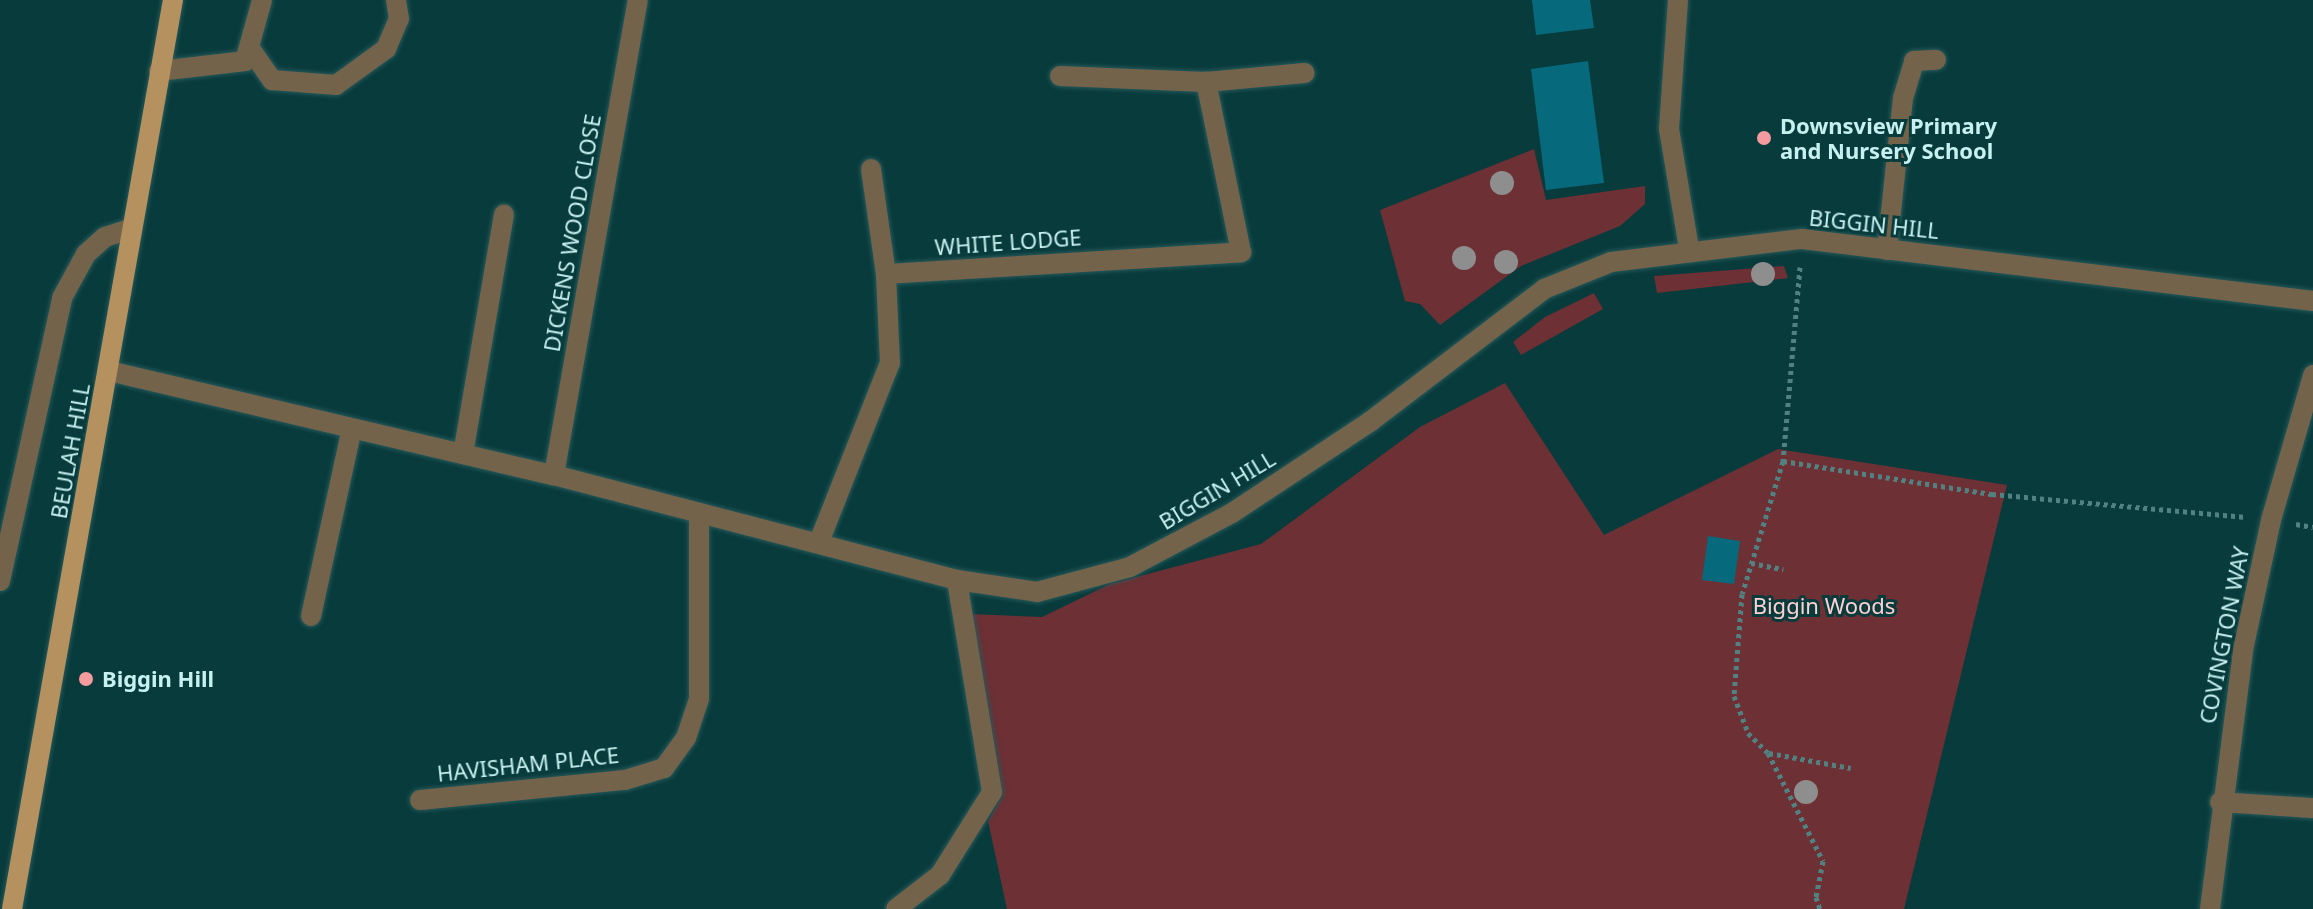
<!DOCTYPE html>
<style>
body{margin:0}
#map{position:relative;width:2313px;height:909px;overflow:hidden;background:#083b3c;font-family:"Noto Sans",sans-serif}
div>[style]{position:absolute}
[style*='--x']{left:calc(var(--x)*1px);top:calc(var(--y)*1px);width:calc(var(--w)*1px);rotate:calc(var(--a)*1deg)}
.green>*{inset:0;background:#6c3035}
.building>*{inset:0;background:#07697c}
.path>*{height:5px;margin-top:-2.5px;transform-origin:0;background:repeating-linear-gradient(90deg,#528181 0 4px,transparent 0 8px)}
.roads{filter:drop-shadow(0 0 2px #275859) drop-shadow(0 0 2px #275859)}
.minor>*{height:20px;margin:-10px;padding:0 10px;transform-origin:10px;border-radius:10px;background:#74634b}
.major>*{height:20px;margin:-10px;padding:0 10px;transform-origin:10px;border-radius:10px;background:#b4915e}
.trees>*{width:24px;height:24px;margin:-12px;border-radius:50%;background:#8f8e8e}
.dots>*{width:22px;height:22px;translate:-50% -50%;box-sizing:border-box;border:4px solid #083b3c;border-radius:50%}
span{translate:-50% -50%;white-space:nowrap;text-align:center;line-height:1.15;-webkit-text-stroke:6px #083b3c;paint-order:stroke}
.poi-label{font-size:22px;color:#c7f0f0;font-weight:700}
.left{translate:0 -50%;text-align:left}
.street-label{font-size:22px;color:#c7f0f0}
.park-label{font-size:22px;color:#fdd1d2}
</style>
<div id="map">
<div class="green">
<i style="clip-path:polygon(1534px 149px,1546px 200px,1645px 186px,1645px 204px,1620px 226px,1521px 266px,1440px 325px,1420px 304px,1405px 301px,1380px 210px)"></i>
<i style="clip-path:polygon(1784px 266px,1788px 278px,1657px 293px,1654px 276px)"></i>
<i style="clip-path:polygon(1594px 293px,1603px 309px,1521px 355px,1513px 342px,1545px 317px)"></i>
<i style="clip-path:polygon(1505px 383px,1604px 535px,1778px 449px,2007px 485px,1904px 909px,1007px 909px,988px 821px,1002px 796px,971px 614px,1042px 617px,1110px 584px,1261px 544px,1420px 427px)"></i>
</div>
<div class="building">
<i style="clip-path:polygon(1532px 0,1590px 0,1594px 28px,1536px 35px)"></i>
<i style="clip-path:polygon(1588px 61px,1604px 183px,1546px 190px,1531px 69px)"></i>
<i style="clip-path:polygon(1708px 536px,1740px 541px,1734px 584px,1702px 580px)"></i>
</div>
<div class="path">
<i style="--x:1800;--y:267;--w:195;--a:95"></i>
<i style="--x:1783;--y:461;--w:139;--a:107.1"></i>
<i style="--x:1742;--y:594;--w:102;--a:94.5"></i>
<i style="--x:1734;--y:696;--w:40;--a:69"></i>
<i style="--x:1748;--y:733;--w:28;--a:45"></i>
<i style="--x:1768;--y:753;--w:121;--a:63"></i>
<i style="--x:1823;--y:861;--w:37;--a:101"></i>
<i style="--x:1816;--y:897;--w:13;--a:72"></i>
<i style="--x:1783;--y:461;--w:212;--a:9"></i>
<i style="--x:1992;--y:494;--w:255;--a:5.2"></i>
<i style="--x:2296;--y:524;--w:17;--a:10"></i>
<i style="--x:1751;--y:563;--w:33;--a:11"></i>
<i style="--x:1769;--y:753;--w:83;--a:10.4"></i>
</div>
<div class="roads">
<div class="minor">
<i style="--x:1678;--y:0;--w:129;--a:94"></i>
<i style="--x:1669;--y:129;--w:122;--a:80.5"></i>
<i style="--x:251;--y:50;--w:37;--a:55"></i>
<i style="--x:272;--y:80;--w:64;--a:4.5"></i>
<i style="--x:336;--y:85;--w:62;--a:-35.8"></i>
<i style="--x:386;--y:49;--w:33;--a:-67"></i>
<i style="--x:399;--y:19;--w:19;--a:-99"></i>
<i style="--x:159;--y:71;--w:87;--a:-6.6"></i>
<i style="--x:245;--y:61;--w:63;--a:-74.4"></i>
<i style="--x:1060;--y:76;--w:146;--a:2.4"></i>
<i style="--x:1206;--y:82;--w:99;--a:-5.2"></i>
<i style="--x:871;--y:169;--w:106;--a:81.9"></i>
<i style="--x:1887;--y:250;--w:153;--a:-84"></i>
<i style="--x:1903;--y:98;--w:39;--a:-73"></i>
<i style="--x:1914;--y:61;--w:22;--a:-3"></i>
<i style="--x:109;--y:371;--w:457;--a:13.2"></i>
<i style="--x:554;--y:475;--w:416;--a:14.6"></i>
<i style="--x:957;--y:580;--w:81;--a:8.5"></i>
<i style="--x:1037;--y:592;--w:96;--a:-15"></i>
<i style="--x:1130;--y:567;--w:115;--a:-27.9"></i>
<i style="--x:1232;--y:513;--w:167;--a:-33.5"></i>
<i style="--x:1371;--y:421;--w:218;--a:-37.3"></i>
<i style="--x:1544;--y:289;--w:72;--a:-21.9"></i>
<i style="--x:1611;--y:262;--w:192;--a:-6.9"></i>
<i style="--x:1802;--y:239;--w:515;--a:6.92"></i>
<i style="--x:463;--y:454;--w:243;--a:-80.3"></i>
<i style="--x:554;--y:475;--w:482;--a:-80"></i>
<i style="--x:819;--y:542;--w:193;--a:-68.4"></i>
<i style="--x:890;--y:363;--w:89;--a:-92.6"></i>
<i style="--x:886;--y:274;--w:356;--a:-3.5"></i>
<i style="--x:1241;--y:252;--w:174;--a:-101.6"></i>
<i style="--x:0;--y:581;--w:290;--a:-77.6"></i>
<i style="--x:62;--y:298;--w:50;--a:-61.4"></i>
<i style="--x:86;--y:254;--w:25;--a:-42"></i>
<i style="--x:105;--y:237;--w:26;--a:-18"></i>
<i style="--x:311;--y:616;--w:192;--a:-77.7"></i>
<i style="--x:420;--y:800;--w:206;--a:-5.6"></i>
<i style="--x:625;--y:780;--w:41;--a:-17.1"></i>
<i style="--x:664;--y:768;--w:37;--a:-54"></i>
<i style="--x:686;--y:738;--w:41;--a:-71.6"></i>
<i style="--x:699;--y:699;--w:186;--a:-90"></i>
<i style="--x:2220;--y:802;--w:93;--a:3.7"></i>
<i style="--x:896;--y:909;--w:56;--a:-37.7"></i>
<i style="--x:940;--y:875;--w:98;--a:-57.9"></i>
<i style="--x:992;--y:792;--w:215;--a:-99.4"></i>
<i style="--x:2210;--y:909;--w:261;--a:-82.7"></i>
<i style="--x:2243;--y:650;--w:133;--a:-77.8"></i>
<i style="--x:2271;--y:520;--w:151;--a:-73.8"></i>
</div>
<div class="major">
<i style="--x:12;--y:909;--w:923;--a:-79.96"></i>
</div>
</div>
<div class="trees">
<i style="left:1502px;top:183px"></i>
<i style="left:1464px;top:258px"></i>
<i style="left:1506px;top:262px"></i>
<i style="left:1763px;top:274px"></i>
<i style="left:1806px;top:792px"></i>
</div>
<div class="dots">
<i style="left:1764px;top:138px;background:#f49b9f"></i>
<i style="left:86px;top:679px;background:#f49b9f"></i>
</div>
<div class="poi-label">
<span class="left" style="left:1780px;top:138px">Downsview Primary<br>and Nursery School</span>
<span class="left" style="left:102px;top:679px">Biggin Hill</span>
</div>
<div class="street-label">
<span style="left:1874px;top:224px;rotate:6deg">BIGGIN HILL</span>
<span style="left:572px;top:233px;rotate:-80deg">DICKENS WOOD CLOSE</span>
<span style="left:1008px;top:242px;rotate:-4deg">WHITE LODGE</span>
<span style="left:70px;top:451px;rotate:-80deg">BEULAH HILL</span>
<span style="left:1217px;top:490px;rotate:-31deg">BIGGIN HILL</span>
<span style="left:2224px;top:635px;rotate:-79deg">COVINGTON WAY</span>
<span style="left:528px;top:764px;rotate:-6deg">HAVISHAM PLACE</span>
</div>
<div class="park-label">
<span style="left:1824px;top:606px">Biggin Woods</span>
</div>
</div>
